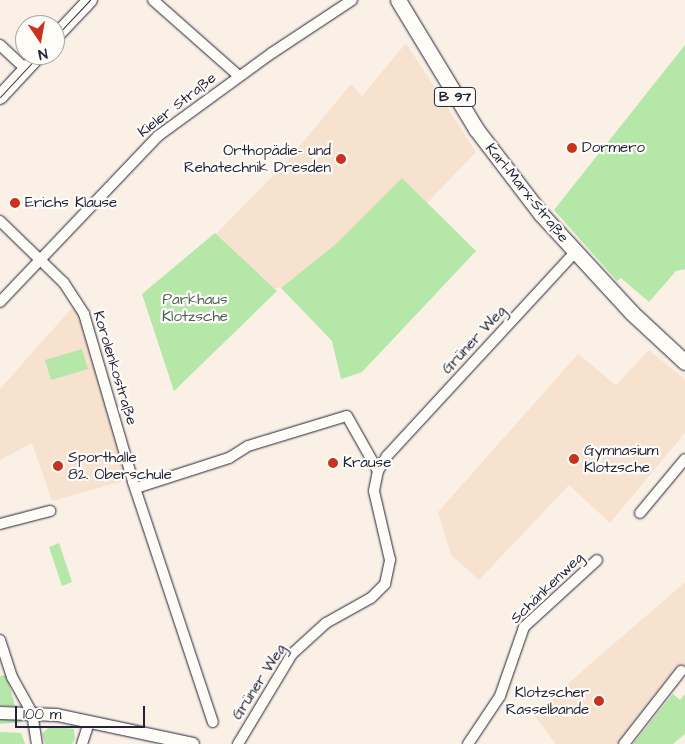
<!DOCTYPE html>
<meta charset="utf-8">
<style>
body{margin:0}
#map{position:relative;width:685px;height:744px;overflow:hidden;background:#faf0e5;font-family:"Architects Daughter",sans-serif}
div>[style]{position:absolute}
[style*='--x']{left:calc(var(--x)*1px);top:calc(var(--y)*1px);width:calc(var(--w)*1px);rotate:calc(var(--a)*1deg)}
.built>*{inset:0;background:#f7e2d0}
.green>*{inset:0;background:#b4e7a8}
.roads{filter:drop-shadow(0 0 1px #22223b) drop-shadow(0 0 1px #22223b)}
.minor>*{height:10px;margin:-5px;padding:0 5px;transform-origin:5px;border-radius:5px;background:#fdfcf7}
.tertiary>*{height:12px;margin:-6px;padding:0 6px;transform-origin:6px;border-radius:6px;background:#fdfcf7}
.secondary>*{height:14px;margin:-7px;padding:0 7px;transform-origin:7px;border-radius:7px;background:#fdfcf7}
.primary>*{height:15px;margin:-7.5px;padding:0 7.5px;transform-origin:7.5px;border-radius:7.5px;background:#fdfcf7}
.tram>*{height:1px;margin:-0.5px;padding:0 0.5px;transform-origin:0.5px;border-radius:0.5px;background:#22223b}
.dots>*{width:14px;height:14px;translate:-50% -50%;box-sizing:border-box;border:2px solid #fdfcf7;border-radius:50%}
span{translate:-50% -50%;white-space:nowrap;text-align:center;line-height:1.15;-webkit-text-stroke:4.5px #fdfcf7;paint-order:stroke}
.shield-label span{padding:1px 4px;background:#fdfcf7;border:1px solid;border-radius:4px;-webkit-text-stroke-width:0}
.shield-label{font-size:14px;color:#22223b;font-weight:700}
.street-label{font-size:15px;color:#22223b}
.poi-label{font-size:15px;color:#22223b}
.left{translate:0 -50%;text-align:left}
.right{translate:-100% -50%;text-align:right}
.park-label{font-size:15px;color:#4e5d5c}
.north{position:absolute;left:15px;top:15px;width:50px;height:50px;box-sizing:border-box;background:#fdfcf7;border:1px solid #a5a5ac;border-radius:50%;rotate:168deg;font-size:14px;font-weight:700;line-height:20px;text-align:center;color:#22223b}
.north::after{content:'';display:block;margin:auto;width:18px;height:22px;background:#c8321e;clip-path:polygon(50% 0,100% 100%,50% 72%,0 100%)}
.scale{position:absolute;left:15px;top:706px;width:130px;height:22px;box-sizing:border-box;border:2px solid #22223b;border-top:0;padding-left:6px;font-size:15px;line-height:18px;white-space:nowrap;color:#22223b;-webkit-text-stroke:4px #fdfcf7;paint-order:stroke}
</style>
<div id="map">
<div class="built">
<i style="clip-path:polygon(406px 43px,476px 152px,427px 203px,403px 179px,337px 243px,281px 288px,274px 288px,216px 234px,288px 160px,351px 84px,362px 96px)"></i>
<i style="clip-path:polygon(77px 308px,130px 479px,52px 501px,32px 443px,0 460px,0 389px,70px 310px)"></i>
<i style="clip-path:polygon(649px 350px,685px 379px,685px 433px,610px 523px,569px 485px,479px 580px,451px 555px,438px 512px,578px 354px,616px 385px)"></i>
<i style="clip-path:polygon(685px 582px,685px 670px,678px 665px,617px 744px,556px 744px,533px 714px)"></i>
</div>
<div class="green">
<i style="clip-path:polygon(685px 45px,685px 269px,676px 271px,649px 302px,621px 278px,617px 281px,554px 210px)"></i>
<i style="clip-path:polygon(402px 178px,476px 251px,362px 372px,341px 379px,332px 341px,281px 288px,337px 243px)"></i>
<i style="clip-path:polygon(215px 233px,277px 291px,174px 391px,142px 294px)"></i>
<i style="clip-path:polygon(82px 349px,88px 369px,51px 380px,45px 360px)"></i>
<i style="clip-path:polygon(59px 543px,72px 582px,62px 586px,49px 547px)"></i>
<i style="clip-path:polygon(4px 675px,7px 677px,15px 706px,0 706px,0 676px)"></i>
<i style="clip-path:polygon(673px 694px,680px 700px,685px 694px,685px 734px,673px 744px,633px 744px)"></i>
<i style="clip-path:polygon(0 719px,20px 719px,23px 722px,0 724px)"></i>
<i style="clip-path:polygon(50px 726px,74px 729px,75px 739px,72px 744px,45px 744px,42px 734px)"></i>
<i style="clip-path:polygon(0 732px,21px 733px,25px 744px,0 744px)"></i>
</div>
<div class="roads">
<div class="minor">
<i style="--x:153;--y:0;--w:115;--a:41.5"></i>
<i style="--x:0;--y:45;--w:35;--a:43"></i>
<i style="--x:0;--y:221;--w:89;--a:44.1"></i>
<i style="--x:64;--y:283;--w:37;--a:57"></i>
<i style="--x:84;--y:314;--w:175;--a:73.7"></i>
<i style="--x:133;--y:482;--w:253;--a:71.6"></i>
<i style="--x:0;--y:302;--w:229;--a:-46.4"></i>
<i style="--x:158;--y:136;--w:141;--a:-36.1"></i>
<i style="--x:272;--y:53;--w:96;--a:-33.5"></i>
<i style="--x:136;--y:488;--w:98;--a:-17.9"></i>
<i style="--x:229;--y:458;--w:22;--a:-32"></i>
<i style="--x:248;--y:446;--w:103;--a:-16.9"></i>
<i style="--x:347;--y:416;--w:63;--a:60.6"></i>
<i style="--x:640;--y:513;--w:70;--a:-50.2"></i>
<i style="--x:0;--y:524;--w:52;--a:-14.6"></i>
<i style="--x:0;--y:640;--w:39;--a:72"></i>
<i style="--x:12;--y:677;--w:41;--a:60.9"></i>
<i style="--x:32;--y:713;--w:31;--a:81"></i>
<i style="--x:82;--y:744;--w:23;--a:-72"></i>
<i style="--x:238;--y:744;--w:105;--a:-59"></i>
<i style="--x:292;--y:654;--w:46;--a:-42.4"></i>
<i style="--x:326;--y:623;--w:51;--a:-29.1"></i>
<i style="--x:371;--y:598;--w:20;--a:-45"></i>
<i style="--x:385;--y:584;--w:25;--a:-78"></i>
<i style="--x:390;--y:560;--w:71;--a:-103.1"></i>
<i style="--x:374;--y:491;--w:20;--a:-79"></i>
<i style="--x:378;--y:471;--w:17;--a:-59"></i>
<i style="--x:387;--y:456;--w:277;--a:-47.3"></i>
<i style="--x:468;--y:744;--w:58;--a:-56.3"></i>
<i style="--x:500;--y:696;--w:73;--a:-70.8"></i>
<i style="--x:524;--y:627;--w:99;--a:-42.5"></i>
<i style="--x:624;--y:744;--w:93;--a:-52"></i>
</div>
<div class="tertiary">
<i style="--x:0;--y:713;--w:57;--a:2"></i>
<i style="--x:57;--y:715;--w:139;--a:12"></i>
</div>
<div class="secondary">
<i style="--x:55;--y:37;--w:51;--a:-46.6"></i>
<i style="--x:0;--y:97;--w:57;--a:-47.1"></i>
</div>
<div class="primary">
<i style="--x:398;--y:0;--w:151;--a:58.8"></i>
<i style="--x:476;--y:129;--w:107;--a:52.6"></i>
<i style="--x:541;--y:214;--w:134;--a:47.4"></i>
<i style="--x:632;--y:313;--w:72;--a:42.8"></i>
</div>
</div>
<div class="tram">
<i style="--x:55;--y:37;--w:51;--a:-46.6"></i>
<i style="--x:0;--y:97;--w:57;--a:-47.1"></i>
</div>
<div class="dots">
<i style="left:572px;top:148px;background:#c8321e"></i>
<i style="left:341px;top:159px;background:#c8321e"></i>
<i style="left:15px;top:203px;background:#c8321e"></i>
<i style="left:574px;top:459px;background:#c8321e"></i>
<i style="left:333px;top:463px;background:#c8321e"></i>
<i style="left:58px;top:466px;background:#c8321e"></i>
<i style="left:599px;top:701px;background:#c8321e"></i>
</div>
<div class="shield-label">
<span style="left:455px;top:97px">B 97</span>
</div>
<div class="street-label">
<span style="left:177px;top:105px;rotate:-38deg">Kieler Straße</span>
<span style="left:527px;top:193px;rotate:51deg">Karl-Marx-Straße</span>
<span style="left:474px;top:340px;rotate:-47deg">Grüner Weg</span>
<span style="left:115px;top:368px;rotate:73deg">Korolenkostraße</span>
<span style="left:547px;top:588px;rotate:-44deg">Schänkenweg</span>
<span style="left:259px;top:682px;rotate:-57deg">Grüner Weg</span>
</div>
<div class="poi-label">
<span class="left" style="left:582px;top:148px">Dormero</span>
<span class="right" style="left:331px;top:159px">Orthopädie- und<br>Rehatechnik Dresden</span>
<span class="left" style="left:25px;top:203px">Erichs Klause</span>
<span class="left" style="left:584px;top:459px">Gymnasium<br>Klotzsche</span>
<span class="left" style="left:68px;top:466px">Sporthalle<br>82. Oberschule</span>
<span class="left" style="left:343px;top:463px">Krause</span>
<span class="right" style="left:589px;top:701px">Klotzscher<br>Rasselbande</span>
</div>
<div class="park-label">
<span style="left:195px;top:308px">Parkhaus<br>Klotzsche</span>
</div>
<div class="north">N</div>
<div class="scale">100 m</div>
</div>
